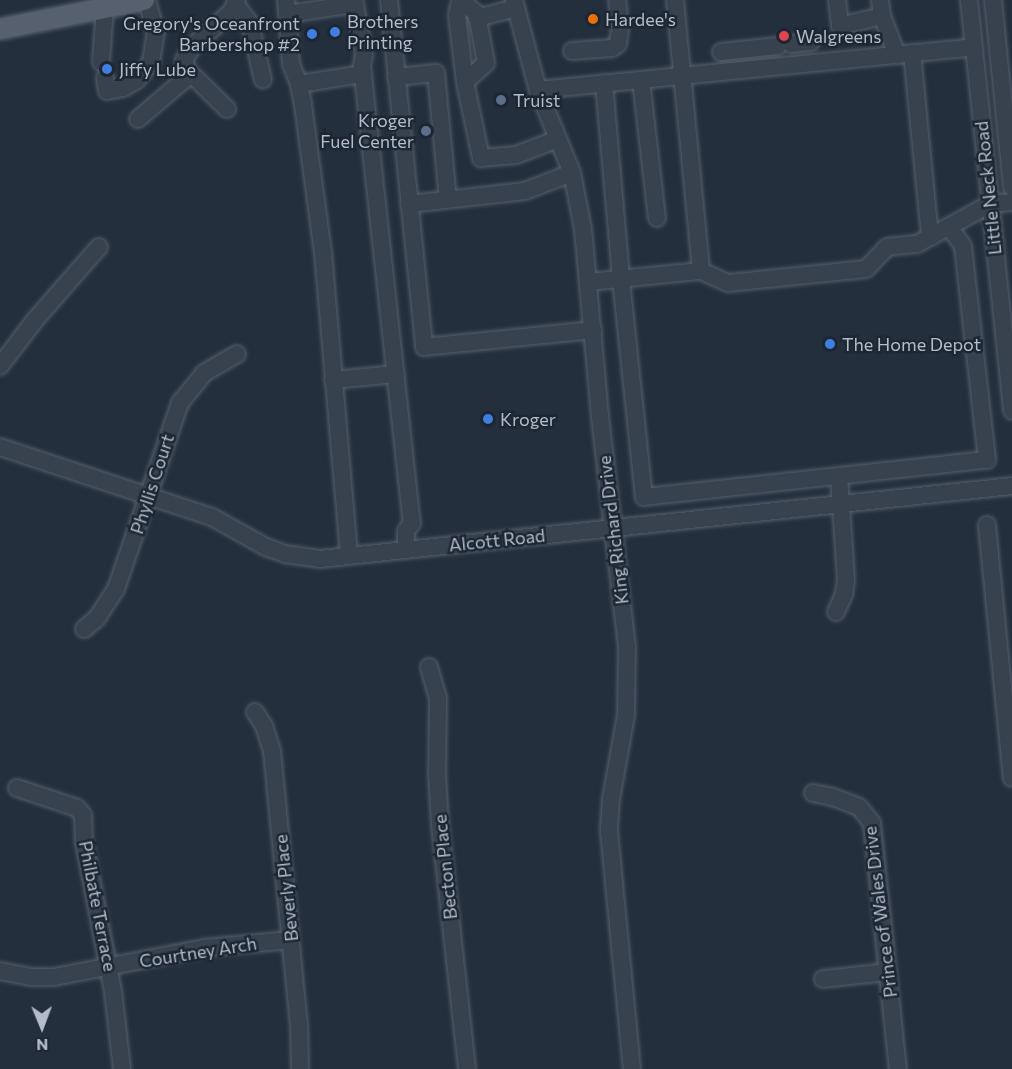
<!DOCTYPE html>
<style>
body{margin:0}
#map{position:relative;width:1012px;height:1069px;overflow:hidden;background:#242f3e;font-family:Commissioner,sans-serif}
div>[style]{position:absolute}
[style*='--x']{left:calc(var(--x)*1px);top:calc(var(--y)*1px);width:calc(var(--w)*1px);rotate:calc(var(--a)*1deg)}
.roads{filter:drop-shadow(0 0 2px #565f6c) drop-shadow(0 0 2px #565f6c)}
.minor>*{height:16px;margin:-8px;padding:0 8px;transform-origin:8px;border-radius:8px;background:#38414e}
.major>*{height:20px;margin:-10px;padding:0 10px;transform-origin:10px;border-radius:10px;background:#56606e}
.dots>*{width:16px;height:16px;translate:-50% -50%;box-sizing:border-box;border:3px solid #1d2633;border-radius:50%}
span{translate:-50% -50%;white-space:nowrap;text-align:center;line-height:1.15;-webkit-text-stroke:5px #1d2633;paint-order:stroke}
.poi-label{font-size:18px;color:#b4bcc9}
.left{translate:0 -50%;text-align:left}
.right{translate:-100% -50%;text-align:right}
.street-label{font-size:18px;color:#b4bcc9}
.north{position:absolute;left:12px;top:997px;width:60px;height:60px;-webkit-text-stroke:4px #1d2633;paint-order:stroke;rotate:179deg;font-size:16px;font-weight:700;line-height:24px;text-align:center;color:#b4bcc9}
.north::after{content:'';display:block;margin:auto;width:21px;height:27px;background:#b4bcc9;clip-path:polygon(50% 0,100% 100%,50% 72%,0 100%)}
</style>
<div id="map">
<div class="roads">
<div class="minor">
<i style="--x:286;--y:0;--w:64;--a:85.5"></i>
<i style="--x:291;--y:64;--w:22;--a:68"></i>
<i style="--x:299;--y:84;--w:21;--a:79"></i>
<i style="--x:303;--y:105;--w:148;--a:82.3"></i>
<i style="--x:323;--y:252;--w:304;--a:85.1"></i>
<i style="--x:354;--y:0;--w:55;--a:79.5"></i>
<i style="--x:364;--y:54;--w:12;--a:99"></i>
<i style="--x:362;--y:66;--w:460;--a:83.8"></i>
<i style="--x:412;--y:523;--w:10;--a:127"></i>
<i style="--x:406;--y:531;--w:19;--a:90"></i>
<i style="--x:389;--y:0;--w:349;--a:84.2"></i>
<i style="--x:424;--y:347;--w:170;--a:-5.7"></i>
<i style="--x:514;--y:0;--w:93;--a:75.1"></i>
<i style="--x:538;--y:90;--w:90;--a:67.7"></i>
<i style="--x:572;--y:173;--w:57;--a:78.9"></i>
<i style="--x:583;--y:229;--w:189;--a:84.8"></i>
<i style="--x:600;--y:417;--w:231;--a:83.3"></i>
<i style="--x:627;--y:646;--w:69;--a:90.8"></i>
<i style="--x:626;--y:715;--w:85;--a:100.1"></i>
<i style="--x:611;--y:799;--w:32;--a:94"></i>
<i style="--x:609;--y:831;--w:239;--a:84.5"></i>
<i style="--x:675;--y:0;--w:272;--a:84.5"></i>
<i style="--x:837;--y:0;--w:26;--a:83"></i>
<i style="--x:840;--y:26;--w:43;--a:-13.4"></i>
<i style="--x:880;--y:0;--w:16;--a:83"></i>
<i style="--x:882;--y:16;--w:42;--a:69"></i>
<i style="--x:969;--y:0;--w:413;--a:84"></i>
<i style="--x:993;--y:0;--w:188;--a:84.2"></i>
<i style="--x:235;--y:4;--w:24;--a:52"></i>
<i style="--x:250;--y:23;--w:58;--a:77.2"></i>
<i style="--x:288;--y:14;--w:68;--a:-8.5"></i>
<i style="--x:477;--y:18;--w:40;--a:-14.4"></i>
<i style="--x:791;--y:44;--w:20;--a:-6"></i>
<i style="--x:572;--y:51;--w:40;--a:-4.3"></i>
<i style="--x:612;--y:48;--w:7;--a:-34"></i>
<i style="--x:618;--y:44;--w:17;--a:-83"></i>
<i style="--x:620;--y:27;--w:27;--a:-96"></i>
<i style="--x:721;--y:52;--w:57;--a:-6"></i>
<i style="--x:912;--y:53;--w:185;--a:84.4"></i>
<i style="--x:101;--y:62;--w:54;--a:-85.8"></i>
<i style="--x:396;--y:77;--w:40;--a:-5.7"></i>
<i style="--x:436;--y:73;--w:127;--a:84.6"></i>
<i style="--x:105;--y:78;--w:13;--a:81"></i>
<i style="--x:107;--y:91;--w:16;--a:-11"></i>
<i style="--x:123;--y:88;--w:16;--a:-30"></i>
<i style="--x:137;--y:80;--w:23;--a:-52"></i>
<i style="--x:151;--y:62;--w:30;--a:-81"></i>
<i style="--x:156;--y:32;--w:33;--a:-106"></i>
<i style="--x:641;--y:80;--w:139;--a:83.4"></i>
<i style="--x:465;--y:82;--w:28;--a:-42"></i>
<i style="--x:486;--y:63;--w:50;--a:-100.4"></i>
<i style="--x:477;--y:14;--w:17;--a:-140"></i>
<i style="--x:464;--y:3;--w:5;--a:158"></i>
<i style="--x:459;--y:5;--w:10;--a:101"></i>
<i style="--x:457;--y:15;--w:67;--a:83.2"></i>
<i style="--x:465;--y:82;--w:78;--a:78.1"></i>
<i style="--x:481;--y:158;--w:35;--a:-5"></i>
<i style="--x:516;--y:155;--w:45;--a:-20.9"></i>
<i style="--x:604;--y:83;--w:197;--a:85"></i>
<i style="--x:621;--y:279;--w:219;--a:84"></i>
<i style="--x:644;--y:497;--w:345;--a:-6.2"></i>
<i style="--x:987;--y:460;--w:215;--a:-96.4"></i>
<i style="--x:963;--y:246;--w:24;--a:-126"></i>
<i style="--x:299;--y:84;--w:65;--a:-8.9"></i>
<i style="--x:538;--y:90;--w:438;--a:-5.6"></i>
<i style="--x:227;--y:109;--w:56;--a:-135.7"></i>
<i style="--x:187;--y:70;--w:10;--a:-107"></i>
<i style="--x:184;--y:60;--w:15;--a:-58"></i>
<i style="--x:192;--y:47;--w:54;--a:-42"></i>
<i style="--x:232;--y:11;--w:12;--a:-66"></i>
<i style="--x:138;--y:119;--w:70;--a:-40.3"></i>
<i style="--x:409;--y:204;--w:117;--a:-6.4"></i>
<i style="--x:525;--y:191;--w:50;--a:-21"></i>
<i style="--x:588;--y:282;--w:114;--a:-5.6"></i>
<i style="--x:701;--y:271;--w:30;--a:24"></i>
<i style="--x:728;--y:283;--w:139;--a:-5.8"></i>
<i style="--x:866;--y:269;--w:30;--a:-46"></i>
<i style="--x:887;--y:247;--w:30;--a:-6"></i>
<i style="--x:917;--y:244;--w:83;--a:-28.7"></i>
<i style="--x:990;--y:204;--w:22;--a:-5"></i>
<i style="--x:0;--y:366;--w:58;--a:-52.7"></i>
<i style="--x:35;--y:320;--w:97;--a:-48.8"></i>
<i style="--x:333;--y:380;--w:63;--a:-5.4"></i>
<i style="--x:0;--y:447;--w:223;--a:18.3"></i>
<i style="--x:212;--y:517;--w:62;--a:29.1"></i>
<i style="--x:266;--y:547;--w:20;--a:20"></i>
<i style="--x:285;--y:554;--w:35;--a:8"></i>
<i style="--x:320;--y:559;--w:696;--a:-6.02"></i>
<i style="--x:987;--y:525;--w:254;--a:84.4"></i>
<i style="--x:836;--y:612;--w:20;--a:-66"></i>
<i style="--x:844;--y:594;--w:15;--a:-82"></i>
<i style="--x:846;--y:579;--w:103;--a:-93.9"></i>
<i style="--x:84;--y:629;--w:17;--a:-40"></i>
<i style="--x:97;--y:618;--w:35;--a:-57"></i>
<i style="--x:116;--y:589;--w:197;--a:-71"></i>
<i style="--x:180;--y:403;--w:38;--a:-51"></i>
<i style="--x:204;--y:373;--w:38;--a:-30"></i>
<i style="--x:429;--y:667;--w:32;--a:74"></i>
<i style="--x:438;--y:698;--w:77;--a:90.7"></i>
<i style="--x:437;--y:775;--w:49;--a:86.5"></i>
<i style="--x:440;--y:824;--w:246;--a:83.7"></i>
<i style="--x:255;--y:712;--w:17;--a:57"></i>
<i style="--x:264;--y:726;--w:26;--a:72"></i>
<i style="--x:272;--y:751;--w:274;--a:84.4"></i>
<i style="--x:299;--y:1024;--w:45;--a:88.7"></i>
<i style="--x:17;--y:788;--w:63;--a:18.4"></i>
<i style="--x:77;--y:808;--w:9;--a:49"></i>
<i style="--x:83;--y:815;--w:27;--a:88"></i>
<i style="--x:84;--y:842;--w:152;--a:79"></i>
<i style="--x:113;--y:991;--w:79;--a:83.4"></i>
<i style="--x:813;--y:793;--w:20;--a:11"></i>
<i style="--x:833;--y:797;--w:28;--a:21"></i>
<i style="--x:859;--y:807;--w:21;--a:51"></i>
<i style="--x:872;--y:823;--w:247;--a:84"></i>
<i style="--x:0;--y:971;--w:32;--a:11"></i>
<i style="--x:31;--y:977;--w:23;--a:0"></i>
<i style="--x:54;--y:977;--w:153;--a:-10.9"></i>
<i style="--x:204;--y:948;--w:87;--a:-5.3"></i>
<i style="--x:823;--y:979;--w:64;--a:-6.2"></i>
</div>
<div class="major">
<i style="--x:0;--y:29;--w:147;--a:-11.4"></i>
</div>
</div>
<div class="dots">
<i style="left:593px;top:19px;background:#e8710a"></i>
<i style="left:335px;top:32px;background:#3f7fe0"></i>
<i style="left:312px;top:34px;background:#3f7fe0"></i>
<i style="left:784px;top:36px;background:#e0444e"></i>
<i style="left:107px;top:69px;background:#3f7fe0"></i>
<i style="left:501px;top:100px;background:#5c6f8a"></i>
<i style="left:426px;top:131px;background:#5c6f8a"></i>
<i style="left:830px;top:344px;background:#3f7fe0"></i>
<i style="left:488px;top:419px;background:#3f7fe0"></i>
</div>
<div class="poi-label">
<span class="left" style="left:605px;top:19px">Hardee's</span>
<span class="left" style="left:347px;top:32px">Brothers<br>Printing</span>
<span class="right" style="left:300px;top:34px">Gregory's Oceanfront<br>Barbershop #2</span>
<span class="left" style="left:796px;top:36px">Walgreens</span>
<span class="left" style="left:119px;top:69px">Jiffy Lube</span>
<span class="left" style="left:513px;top:100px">Truist</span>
<span class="right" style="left:414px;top:131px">Kroger<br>Fuel Center</span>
<span class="left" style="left:842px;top:344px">The Home Depot</span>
<span class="left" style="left:500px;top:419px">Kroger</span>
</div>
<div class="street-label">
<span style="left:988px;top:188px;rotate:-96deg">Little Neck Road</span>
<span style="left:152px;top:484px;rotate:-72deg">Phyllis Court</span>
<span style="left:613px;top:530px;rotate:-97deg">King Richard Drive</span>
<span style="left:497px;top:540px;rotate:-6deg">Alcott Road</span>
<span style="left:445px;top:867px;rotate:-96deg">Becton Place</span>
<span style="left:286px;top:888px;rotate:-96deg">Beverly Place</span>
<span style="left:98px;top:906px;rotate:79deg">Philbate Terrace</span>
<span style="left:880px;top:912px;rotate:-97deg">Prince of Wales Drive</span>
<span style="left:198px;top:952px;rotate:-9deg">Courtney Arch</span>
</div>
<div class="north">N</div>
</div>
